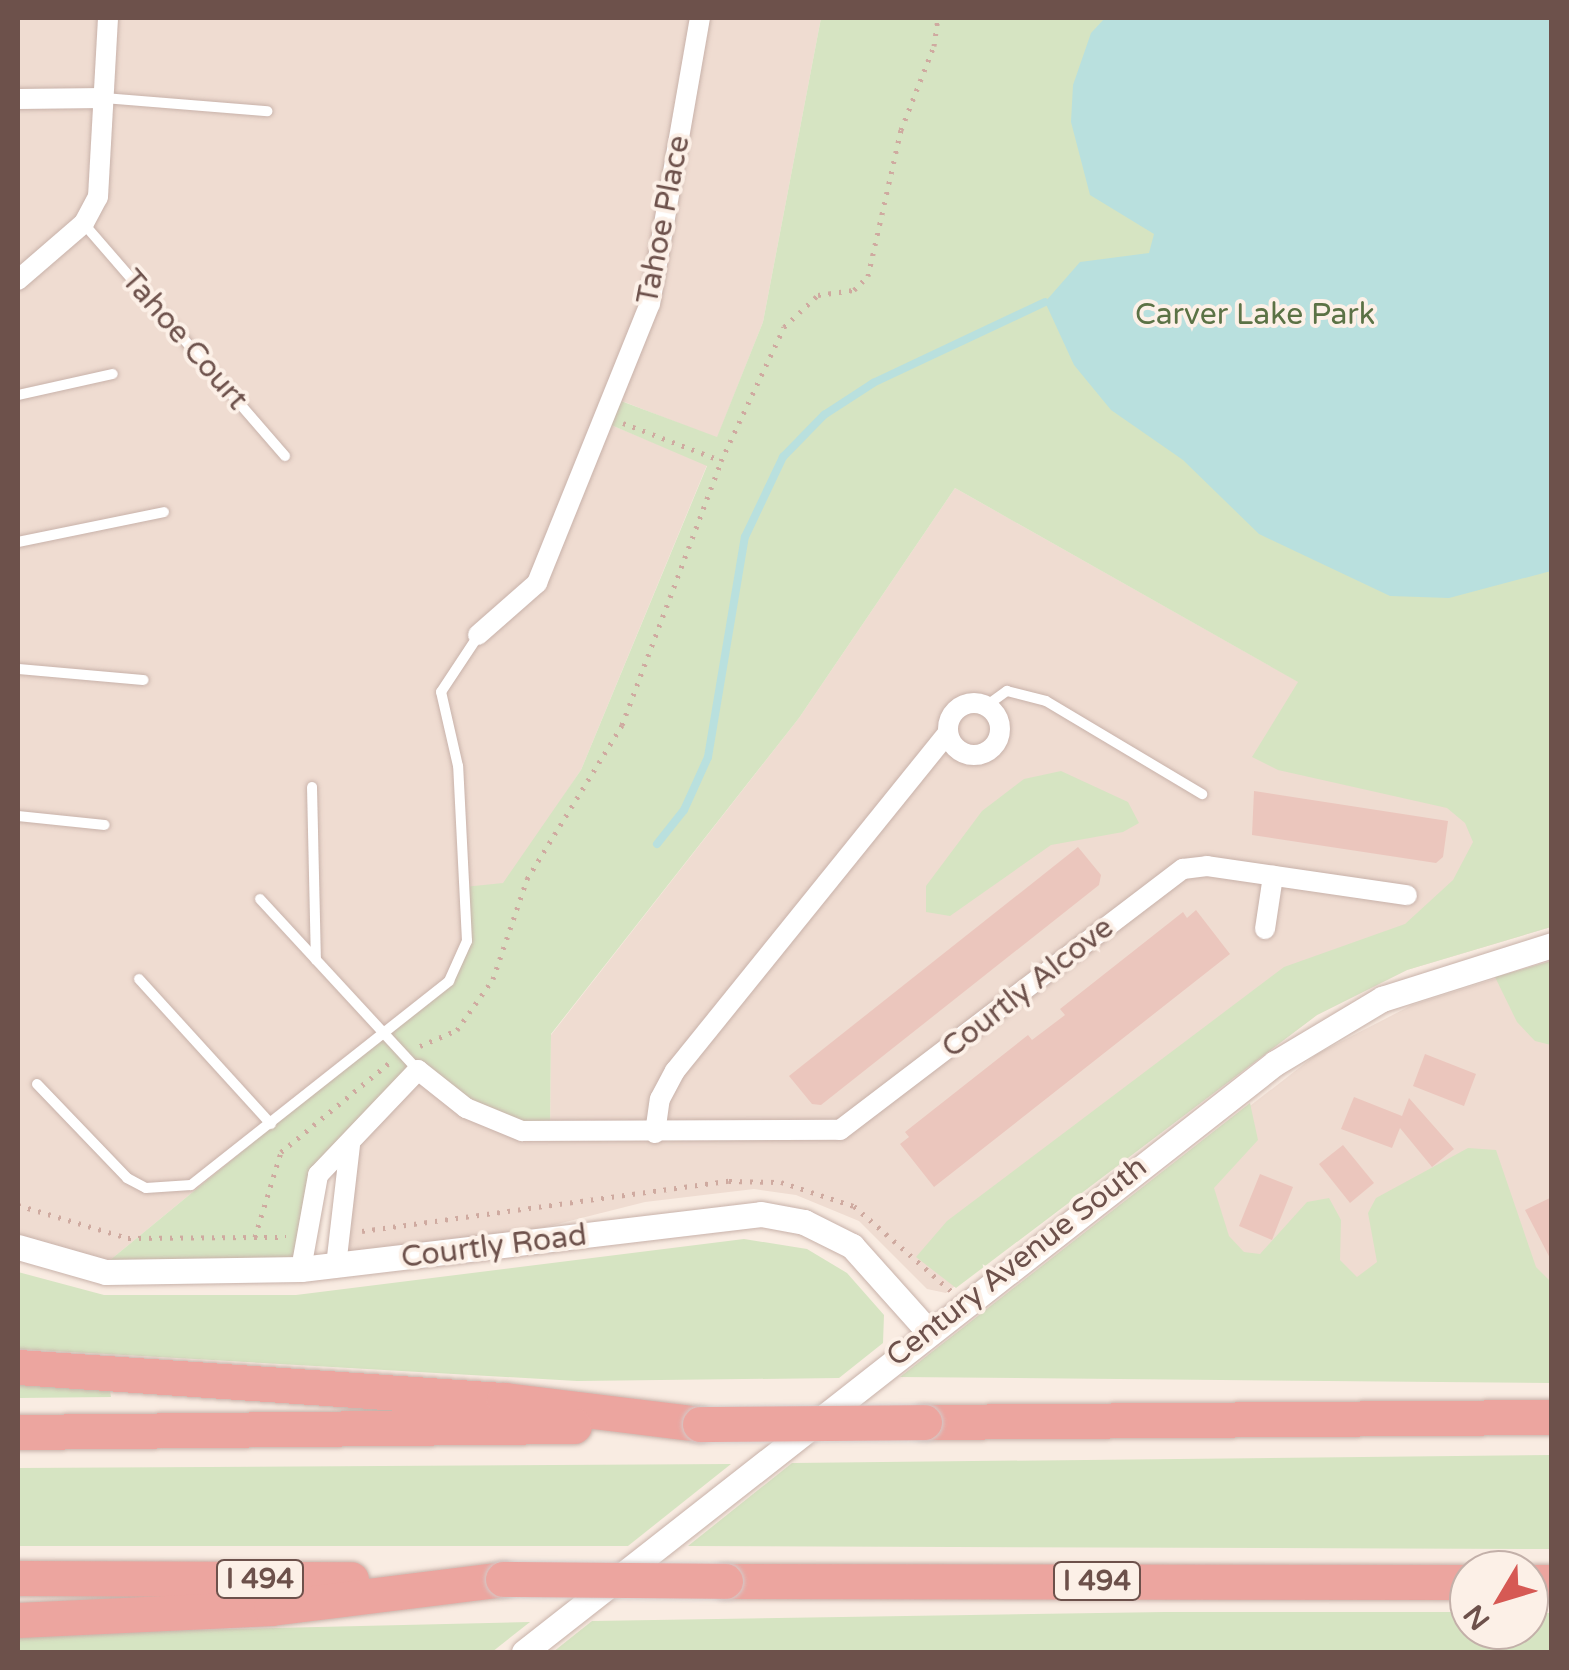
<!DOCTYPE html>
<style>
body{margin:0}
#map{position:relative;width:1569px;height:1670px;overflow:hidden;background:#f9ece2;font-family:"Varela Round",sans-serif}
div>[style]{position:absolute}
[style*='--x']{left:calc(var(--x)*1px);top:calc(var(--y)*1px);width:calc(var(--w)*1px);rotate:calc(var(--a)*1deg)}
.residential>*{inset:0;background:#efdcd1}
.green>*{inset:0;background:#d6e4c2}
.water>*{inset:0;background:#b9e0de}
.stream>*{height:8px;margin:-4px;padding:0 4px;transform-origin:4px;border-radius:4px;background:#b9e0de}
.building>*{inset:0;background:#ebc6bd}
.path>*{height:5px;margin-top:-2.5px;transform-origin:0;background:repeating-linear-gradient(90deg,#cfaaa0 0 2.5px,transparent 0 10.5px)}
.roads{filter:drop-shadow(0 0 2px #c8b2aa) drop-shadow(0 0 2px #c8b2aa)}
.service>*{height:10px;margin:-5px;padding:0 5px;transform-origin:5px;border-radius:5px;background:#fff}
.minor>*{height:20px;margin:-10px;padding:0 10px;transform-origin:10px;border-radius:10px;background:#fff}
.minor>.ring{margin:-10px;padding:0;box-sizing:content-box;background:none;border:20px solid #fff;border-radius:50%}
.tertiary>*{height:25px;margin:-12.5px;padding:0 12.5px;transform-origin:12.5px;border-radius:12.5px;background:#fff}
.motorway>*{height:35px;margin:-17.5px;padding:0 17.5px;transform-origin:17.5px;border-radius:17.5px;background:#eca59f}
.bridges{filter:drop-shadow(0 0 2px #d3cbc9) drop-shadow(0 0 2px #d3cbc9)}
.motorway-bridge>*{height:35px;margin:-17.5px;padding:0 17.5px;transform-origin:17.5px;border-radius:17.5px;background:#eca59f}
span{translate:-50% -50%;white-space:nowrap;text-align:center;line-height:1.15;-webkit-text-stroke:8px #fcf0e7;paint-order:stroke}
.shield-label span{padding:2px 8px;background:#fcf0e7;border:2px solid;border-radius:8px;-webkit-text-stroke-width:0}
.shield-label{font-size:28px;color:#6d514b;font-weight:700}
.street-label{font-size:30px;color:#6d514b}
.park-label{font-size:30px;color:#5b7245}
.frame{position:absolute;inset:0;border:20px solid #6d514b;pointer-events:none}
.north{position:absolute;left:1449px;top:1550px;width:100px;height:100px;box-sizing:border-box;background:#fcf0e7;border:2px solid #c3b0a9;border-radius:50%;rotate:232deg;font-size:28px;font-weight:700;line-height:40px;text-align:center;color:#6d514b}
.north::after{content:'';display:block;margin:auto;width:35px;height:45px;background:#d65954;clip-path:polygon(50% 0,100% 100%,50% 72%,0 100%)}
</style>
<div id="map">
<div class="residential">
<i style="clip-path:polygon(18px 18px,821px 18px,763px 322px,717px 438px,614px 398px,604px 422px,707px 465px,581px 770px,467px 941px,449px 981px,98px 1270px,18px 1247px)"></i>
<i style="clip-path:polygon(955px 488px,1405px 742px,1551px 786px,1551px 927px,1407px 970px,1317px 1015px,946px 1293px,927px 1289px,859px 1221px,796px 1195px,754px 1189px,645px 1202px,427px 1257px,336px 1266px,350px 1145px,418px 1070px,550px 1134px,551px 1035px,799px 718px)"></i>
<i style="clip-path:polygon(1551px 961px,1551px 1348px,922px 1360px,1317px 1054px,1412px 1005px)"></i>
</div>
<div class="green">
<i style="clip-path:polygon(821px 18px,1551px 18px,1551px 927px,1407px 970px,1317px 1015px,956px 1288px,916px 1257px,947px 1221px,1284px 967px,1405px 924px,1453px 880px,1473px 842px,1465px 823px,1447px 808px,1278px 770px,1252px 757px,1298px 682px,955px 488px,799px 718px,551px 1034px,550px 1134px,522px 1131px,418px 1070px,318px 1175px,301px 1269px,98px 1270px,449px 981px,467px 941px,464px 887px,503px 883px,581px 770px,707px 466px,604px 422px,613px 398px,717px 437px,763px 322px)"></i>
<i style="clip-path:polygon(1061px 771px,1128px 802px,1139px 823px,1123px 832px,1051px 845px,950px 916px,926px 912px,926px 886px,982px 811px,1024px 779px)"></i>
<i style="clip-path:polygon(1551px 961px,1552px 961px,1551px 1045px,1535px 1041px,1517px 1022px,1495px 977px)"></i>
<i style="clip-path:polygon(1250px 1103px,1258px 1140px,1214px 1188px,1229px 1236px,1244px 1252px,1260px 1254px,1307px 1202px,1329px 1198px,1341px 1220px,1340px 1260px,1357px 1277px,1377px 1262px,1368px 1213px,1376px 1198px,1468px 1148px,1496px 1150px,1536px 1267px,1551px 1282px,1551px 1383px,900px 1377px)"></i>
<i style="clip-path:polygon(744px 1239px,807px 1249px,847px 1273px,884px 1315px,883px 1343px,839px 1378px,577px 1381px,18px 1349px,18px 1272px,104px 1295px,296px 1295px)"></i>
<i style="clip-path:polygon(18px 1380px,110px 1390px,111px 1397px,18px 1398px)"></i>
<i style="clip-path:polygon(1551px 1455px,1551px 1549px,688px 1546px,792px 1463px)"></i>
<i style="clip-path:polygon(731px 1464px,628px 1546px,18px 1546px,18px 1468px)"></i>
<i style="clip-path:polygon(1165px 1612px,1469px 1612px,1469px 1630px,1529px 1630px,1529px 1613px,1551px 1613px,1551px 1652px,553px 1652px,592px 1621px)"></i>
<i style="clip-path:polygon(530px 1622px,492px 1652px,18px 1652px,18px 1634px)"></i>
</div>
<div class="water">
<i style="clip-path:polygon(1105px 18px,1551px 18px,1551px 571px,1449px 598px,1390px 596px,1259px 534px,1183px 460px,1111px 410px,1074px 365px,1045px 302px,1080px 262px,1149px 253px,1154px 234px,1090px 195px,1071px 122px,1073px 85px,1091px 33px)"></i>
</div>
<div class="stream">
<i style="--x:657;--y:844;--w:43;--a:-51.5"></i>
<i style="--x:684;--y:810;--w:58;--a:-65.6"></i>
<i style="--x:708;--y:757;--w:223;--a:-80.5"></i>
<i style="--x:745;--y:537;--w:89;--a:-64.6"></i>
<i style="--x:783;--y:457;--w:59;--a:-45.7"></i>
<i style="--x:824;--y:415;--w:59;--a:-33.1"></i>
<i style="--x:873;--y:383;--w:190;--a:-25.2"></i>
</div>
<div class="building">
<i style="clip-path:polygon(1254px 791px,1448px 821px,1443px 857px,1436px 863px,1252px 835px)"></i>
<i style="clip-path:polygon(1078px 847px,1101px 875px,1099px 885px,821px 1105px,812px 1104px,789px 1076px)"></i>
<i style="clip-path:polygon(1196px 910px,1230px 954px,934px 1187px,900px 1144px,909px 1137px,905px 1132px,1028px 1035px,1032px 1040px,1065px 1015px,1060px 1009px,1183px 912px,1187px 918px)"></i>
<i style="clip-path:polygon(1425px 1054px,1476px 1074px,1464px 1106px,1413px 1086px)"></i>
<i style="clip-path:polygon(1354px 1097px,1402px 1116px,1409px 1098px,1454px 1149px,1432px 1167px,1400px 1128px,1392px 1148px,1341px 1129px)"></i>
<i style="clip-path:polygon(1343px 1145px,1374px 1183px,1350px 1203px,1319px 1164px)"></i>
<i style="clip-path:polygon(1260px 1174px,1293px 1187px,1272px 1240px,1239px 1226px)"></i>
<i style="clip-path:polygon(1552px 1197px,1552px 1262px,1525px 1210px)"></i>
</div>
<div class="path">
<i style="--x:623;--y:423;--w:104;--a:20.9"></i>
<i style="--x:420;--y:1046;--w:40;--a:-23.4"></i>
<i style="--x:457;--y:1030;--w:62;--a:-54.8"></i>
<i style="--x:493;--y:979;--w:106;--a:-71.2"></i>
<i style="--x:527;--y:879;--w:181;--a:-58.3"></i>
<i style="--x:622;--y:725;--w:282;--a:-69.4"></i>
<i style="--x:721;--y:461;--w:148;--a:-64.8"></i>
<i style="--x:784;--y:327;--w:47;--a:-43.3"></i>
<i style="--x:818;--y:295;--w:36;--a:-8"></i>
<i style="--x:854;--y:290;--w:20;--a:-45"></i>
<i style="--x:868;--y:276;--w:150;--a:-77.3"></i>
<i style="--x:901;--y:130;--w:90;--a:-68.6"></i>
<i style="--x:934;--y:46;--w:28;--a:-82"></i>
<i style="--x:18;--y:1205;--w:115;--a:16.7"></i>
<i style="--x:128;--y:1238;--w:158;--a:-0.4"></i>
<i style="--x:362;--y:1231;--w:370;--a:-7.8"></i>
<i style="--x:729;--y:1181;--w:52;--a:1.1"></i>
<i style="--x:781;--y:1182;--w:77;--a:18.2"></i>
<i style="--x:854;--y:1206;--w:129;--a:41.2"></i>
<i style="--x:255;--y:1237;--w:89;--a:-73"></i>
<i style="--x:281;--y:1152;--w:140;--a:-39.5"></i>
</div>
<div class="roads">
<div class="service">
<i style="--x:104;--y:98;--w:164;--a:4.6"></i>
<i style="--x:84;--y:224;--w:307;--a:49.1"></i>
<i style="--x:18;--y:395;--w:97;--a:-12.5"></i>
<i style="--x:18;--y:542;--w:149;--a:-11.6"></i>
<i style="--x:18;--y:669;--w:126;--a:5"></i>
<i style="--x:986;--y:706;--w:26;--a:-36"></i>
<i style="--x:1007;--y:691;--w:40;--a:14.4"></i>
<i style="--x:1046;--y:701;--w:182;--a:30.8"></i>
<i style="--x:312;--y:787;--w:173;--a:88.7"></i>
<i style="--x:18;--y:816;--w:87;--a:5.9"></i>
<i style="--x:260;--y:899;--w:233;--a:47.3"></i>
<i style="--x:139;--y:979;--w:196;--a:47.7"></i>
<i style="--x:37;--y:1084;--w:130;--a:46.2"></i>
<i style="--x:127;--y:1178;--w:21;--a:28"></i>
<i style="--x:146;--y:1188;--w:45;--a:-3.8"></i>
<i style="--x:191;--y:1185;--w:329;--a:-38.3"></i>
<i style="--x:449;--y:981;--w:44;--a:-65.8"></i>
<i style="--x:467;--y:941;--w:175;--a:-92.9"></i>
<i style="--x:458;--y:766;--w:76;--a:-102.9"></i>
<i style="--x:441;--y:692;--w:67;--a:-56.5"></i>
</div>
<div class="minor">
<i style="--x:18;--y:99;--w:86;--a:-0.7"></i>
<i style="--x:18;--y:280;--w:87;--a:-40.8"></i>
<i style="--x:84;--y:223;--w:30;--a:-62"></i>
<i style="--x:98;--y:197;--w:179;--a:-86.8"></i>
<i style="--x:478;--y:635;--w:79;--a:-41.4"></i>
<i style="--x:537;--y:583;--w:301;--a:-68"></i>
<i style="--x:650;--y:304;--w:290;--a:-80.1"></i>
<i class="ring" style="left:948px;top:703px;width:32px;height:32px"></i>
<i style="--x:1265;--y:929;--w:54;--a:-81.4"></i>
<i style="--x:655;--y:1133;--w:34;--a:-82"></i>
<i style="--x:660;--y:1099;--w:32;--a:-62"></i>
<i style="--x:675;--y:1071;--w:434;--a:-51.1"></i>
<i style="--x:336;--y:1266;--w:122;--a:-83.4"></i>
<i style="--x:301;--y:1269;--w:96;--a:-79.7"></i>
<i style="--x:318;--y:1175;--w:145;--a:-46.4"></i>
<i style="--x:418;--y:1070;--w:61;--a:38.4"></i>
<i style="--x:466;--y:1108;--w:61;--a:22.3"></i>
<i style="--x:522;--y:1131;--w:318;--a:-0.2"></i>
<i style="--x:840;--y:1130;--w:431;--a:-37.3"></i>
<i style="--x:1183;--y:869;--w:24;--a:-7"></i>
<i style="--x:1207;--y:866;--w:202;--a:8.3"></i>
</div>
<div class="tertiary">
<i style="--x:18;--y:1247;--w:91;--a:15.9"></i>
<i style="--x:106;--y:1272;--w:195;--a:-0.9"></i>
<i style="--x:301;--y:1269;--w:463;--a:-6.8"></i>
<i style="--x:761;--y:1214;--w:44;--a:10.5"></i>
<i style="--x:804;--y:1222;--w:54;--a:26.6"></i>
<i style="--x:852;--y:1246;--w:114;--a:48.2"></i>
<i style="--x:524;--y:1652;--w:954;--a:-38.11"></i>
<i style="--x:1275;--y:1063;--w:125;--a:-30.9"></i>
<i style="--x:1382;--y:999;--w:178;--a:-17.6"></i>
</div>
<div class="motorway">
<i style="--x:18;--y:1367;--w:487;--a:3.9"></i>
<i style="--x:504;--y:1400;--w:197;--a:7"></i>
<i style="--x:924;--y:1422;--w:628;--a:-0.46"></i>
<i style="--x:18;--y:1432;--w:556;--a:-0.62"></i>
<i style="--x:18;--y:1578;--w:333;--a:0.2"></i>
<i style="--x:725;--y:1581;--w:744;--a:0.08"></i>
<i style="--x:1529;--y:1582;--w:23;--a:0"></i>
<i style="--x:18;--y:1620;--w:253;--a:-2.7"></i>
<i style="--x:271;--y:1608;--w:234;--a:-7.1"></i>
</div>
</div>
<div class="bridges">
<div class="motorway-bridge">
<i style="--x:700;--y:1424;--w:224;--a:-0.5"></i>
<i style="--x:503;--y:1579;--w:222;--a:0.5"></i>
</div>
</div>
<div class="shield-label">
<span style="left:260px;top:1579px">I 494</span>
<span style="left:1097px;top:1581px">I 494</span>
</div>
<div class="street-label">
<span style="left:664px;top:220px;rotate:-79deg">Tahoe Place</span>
<span style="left:184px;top:340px;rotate:49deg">Tahoe Court</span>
<span style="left:1028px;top:988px;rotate:-38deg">Courtly Alcove</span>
<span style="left:494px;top:1247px;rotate:-7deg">Courtly Road</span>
<span style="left:1017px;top:1262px;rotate:-38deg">Century Avenue South</span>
</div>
<div class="park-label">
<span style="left:1255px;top:315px">Carver Lake Park</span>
</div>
<div class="frame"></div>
<div class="north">N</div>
</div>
